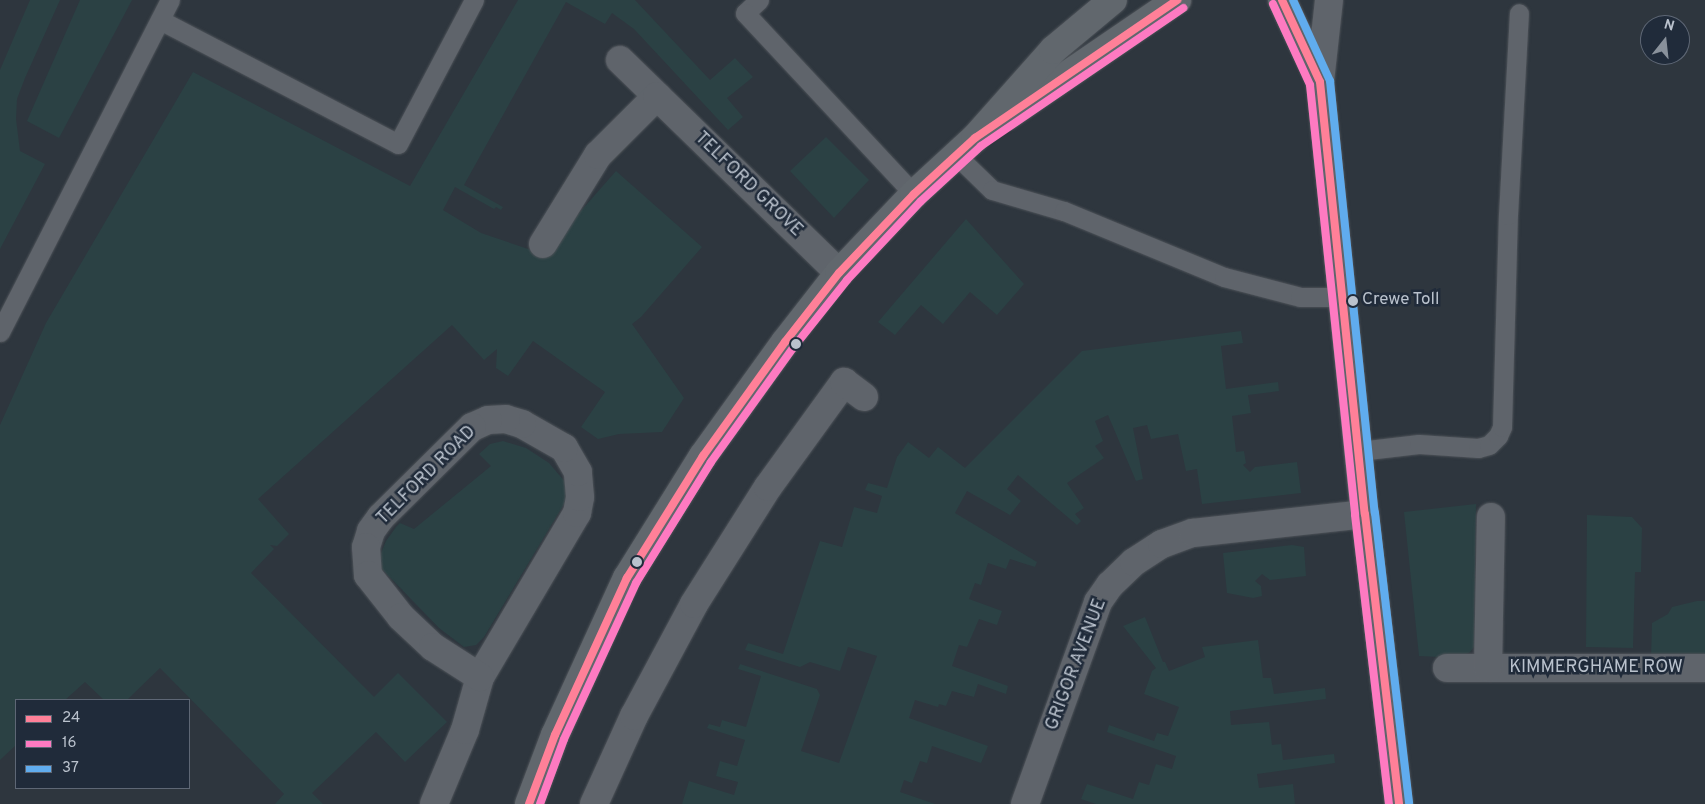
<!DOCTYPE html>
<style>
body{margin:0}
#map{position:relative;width:1705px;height:804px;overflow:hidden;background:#2e363e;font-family:Overpass,sans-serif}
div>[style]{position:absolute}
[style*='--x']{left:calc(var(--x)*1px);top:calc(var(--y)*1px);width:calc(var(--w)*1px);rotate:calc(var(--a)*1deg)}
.green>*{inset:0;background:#2b4144}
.roads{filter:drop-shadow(0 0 1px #4d5258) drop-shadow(0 0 1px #4d5258)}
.service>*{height:19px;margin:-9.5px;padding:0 9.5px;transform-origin:9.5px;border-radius:9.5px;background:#5f646b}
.minor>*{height:28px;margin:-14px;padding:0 14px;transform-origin:14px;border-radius:14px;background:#5f646b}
.tertiary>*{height:28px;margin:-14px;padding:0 14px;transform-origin:14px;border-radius:14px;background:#5f646b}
.primary>*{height:28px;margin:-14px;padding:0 14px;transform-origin:14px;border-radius:14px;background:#61676d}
.bus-1>*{height:8px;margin:-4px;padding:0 4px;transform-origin:4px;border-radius:4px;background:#ff8098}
.bus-2>*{height:8px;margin:-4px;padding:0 4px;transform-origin:4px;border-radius:4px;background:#fe7ac1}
.bus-3>*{height:8px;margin:-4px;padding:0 4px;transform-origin:4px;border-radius:4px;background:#60acee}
.dots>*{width:14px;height:14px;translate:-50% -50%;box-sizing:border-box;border:2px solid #202b3a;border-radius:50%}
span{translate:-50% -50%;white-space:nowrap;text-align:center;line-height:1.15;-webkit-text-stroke:5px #202b3a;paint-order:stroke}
.bus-label{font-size:17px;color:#bac2cd}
.left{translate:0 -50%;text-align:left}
.street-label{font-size:18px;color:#bac2cd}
.legend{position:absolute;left:15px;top:699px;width:175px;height:90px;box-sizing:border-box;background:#202b3a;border:1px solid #5e6775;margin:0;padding:6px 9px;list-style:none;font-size:15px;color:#bac2cd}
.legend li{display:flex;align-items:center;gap:10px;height:25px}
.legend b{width:25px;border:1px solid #5e6775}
.north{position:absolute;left:1640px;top:15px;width:50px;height:50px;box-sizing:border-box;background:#202b3a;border:1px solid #5e6775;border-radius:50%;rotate:16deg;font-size:14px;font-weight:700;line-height:20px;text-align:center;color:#bac2cd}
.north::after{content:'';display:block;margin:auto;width:18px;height:22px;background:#89919b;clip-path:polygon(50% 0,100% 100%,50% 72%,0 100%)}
</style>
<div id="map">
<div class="green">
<i style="clip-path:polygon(30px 0,60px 0,25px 78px,17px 99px,16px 119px,20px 151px,45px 164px,0 249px,0 70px)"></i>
<i style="clip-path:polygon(80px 0,132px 0,59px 138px,27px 121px)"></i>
<i style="clip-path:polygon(518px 0,635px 0,710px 80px,735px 58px,753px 77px,727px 98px,743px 117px,728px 130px,634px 29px,612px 13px,605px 24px,566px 2px,464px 185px,503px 207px,501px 210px,496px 207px,494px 209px,455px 187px,443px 210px,481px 233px,543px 254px,616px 171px,702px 247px,641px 317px,632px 324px,684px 398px,662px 432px,619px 434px,598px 439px,581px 427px,605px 392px,533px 341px,508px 376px,496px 368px,497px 349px,484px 360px,452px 325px,258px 499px,289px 534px,277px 546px,270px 545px,274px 549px,251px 573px,374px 697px,398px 673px,447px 722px,405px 762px,376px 732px,312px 793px,323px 804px,275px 804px,284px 794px,160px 668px,127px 700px,104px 700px,85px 682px,65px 700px,16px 700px,16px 745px,0 760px,0 425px,46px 323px,193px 72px,410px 186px)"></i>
<i style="clip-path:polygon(826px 137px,869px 180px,834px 218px,790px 171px)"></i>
<i style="clip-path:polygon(966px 219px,1024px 284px,997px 315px,970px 292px,943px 324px,921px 305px,895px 335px,878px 322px)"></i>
<i style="clip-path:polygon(1241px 331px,1243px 343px,1221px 346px,1226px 389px,1278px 382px,1279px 391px,1248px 395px,1251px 413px,1232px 416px,1236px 452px,1244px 451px,1246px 463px,1243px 465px,1250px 472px,1255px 467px,1297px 462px,1301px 493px,1202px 504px,1197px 469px,1186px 471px,1178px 434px,1151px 439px,1147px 425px,1133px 428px,1143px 479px,1136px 481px,1108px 415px,1095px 421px,1103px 441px,1095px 446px,1104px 458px,1067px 483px,1084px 508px,1075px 514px,1081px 521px,1077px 525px,1018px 475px,1007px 489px,1021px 501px,1010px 515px,967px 491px,955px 513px,1037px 562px,1035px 567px,1010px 559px,1006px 569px,988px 563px,981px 585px,975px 583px,969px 599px,1002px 611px,997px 625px,979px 619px,967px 647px,959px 645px,952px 666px,1008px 686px,1006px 694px,978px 684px,974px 697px,952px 691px,946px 706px,939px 704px,938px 707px,915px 700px,909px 718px,988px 746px,981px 763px,932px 746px,927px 763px,920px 761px,912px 783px,904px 780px,900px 792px,935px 804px,682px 804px,689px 781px,734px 795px,738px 782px,716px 776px,720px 761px,737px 766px,745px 740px,707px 728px,709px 724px,720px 727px,722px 720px,746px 727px,761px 676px,738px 669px,740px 664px,817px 689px,820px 695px,801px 751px,839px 763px,877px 656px,848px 647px,840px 671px,810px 662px,800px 667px,745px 650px,748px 643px,783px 654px,820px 541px,842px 547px,854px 507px,877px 513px,882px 496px,865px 490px,868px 483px,887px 488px,897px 457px,908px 442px,929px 458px,938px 447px,965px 468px,1082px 351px)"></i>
<i style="clip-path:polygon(503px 441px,526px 448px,549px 463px,566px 483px,567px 494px,564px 504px,484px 637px,476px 645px,464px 647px,439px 628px,381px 568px,379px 558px,386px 541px,396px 527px,400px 523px,414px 529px,491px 466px,479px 454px,490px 444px)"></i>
<i style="clip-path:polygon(1476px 504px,1474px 647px,1470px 652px,1459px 658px,1419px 656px,1404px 512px)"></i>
<i style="clip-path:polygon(1587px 515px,1632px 517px,1642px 528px,1641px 572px,1635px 572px,1633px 648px,1586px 647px)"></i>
<i style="clip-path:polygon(1292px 545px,1304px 547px,1306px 576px,1270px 580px,1262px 574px,1255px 581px,1261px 586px,1262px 596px,1253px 598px,1227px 593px,1223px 553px)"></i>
<i style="clip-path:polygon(1697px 601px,1705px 601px,1705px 657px,1651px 658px,1652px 623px,1668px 614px,1672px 607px)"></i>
<i style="clip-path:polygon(1145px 617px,1163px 662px,1165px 662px,1169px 671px,1205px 657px,1202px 647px,1258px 640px,1263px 678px,1271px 678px,1274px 694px,1325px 688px,1326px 699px,1230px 711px,1231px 725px,1269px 722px,1272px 745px,1281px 744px,1283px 760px,1334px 754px,1335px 763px,1257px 774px,1259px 788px,1293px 784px,1295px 804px,1096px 804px,1081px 799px,1087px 784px,1133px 799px,1139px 782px,1149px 785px,1156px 764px,1172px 769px,1176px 756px,1107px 732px,1109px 725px,1154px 741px,1157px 733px,1168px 736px,1179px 707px,1144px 694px,1152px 671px,1156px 668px,1123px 626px)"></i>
</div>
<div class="roads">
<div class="service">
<i style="--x:759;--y:0;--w:19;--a:137"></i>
<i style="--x:745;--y:13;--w:248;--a:47"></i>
<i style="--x:160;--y:20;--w:268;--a:27.5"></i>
<i style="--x:398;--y:144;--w:163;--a:-62.2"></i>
<i style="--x:956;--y:155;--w:50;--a:44.2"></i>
<i style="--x:992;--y:190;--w:75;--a:16.3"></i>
<i style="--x:1064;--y:211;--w:173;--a:22.4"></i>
<i style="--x:1224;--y:277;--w:79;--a:14.7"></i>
<i style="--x:1300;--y:297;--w:43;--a:0"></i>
<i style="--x:0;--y:332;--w:373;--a:-62.9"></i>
<i style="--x:1359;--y:451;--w:60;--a:-6.7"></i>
<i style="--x:1419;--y:444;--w:59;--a:3.9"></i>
<i style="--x:1478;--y:448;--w:11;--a:-15"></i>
<i style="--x:1489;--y:445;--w:13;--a:-45"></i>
<i style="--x:1498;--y:436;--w:10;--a:-66"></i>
<i style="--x:1502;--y:427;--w:212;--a:-88.4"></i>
<i style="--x:1508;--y:215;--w:202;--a:-86.9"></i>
</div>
<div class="minor">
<i style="--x:620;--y:60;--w:52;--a:44.2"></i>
<i style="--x:543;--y:244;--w:105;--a:-58.3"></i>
<i style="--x:598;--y:155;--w:83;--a:-45"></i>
<i style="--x:657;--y:96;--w:254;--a:44.2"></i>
<i style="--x:1447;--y:668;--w:258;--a:0"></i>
<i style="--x:1488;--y:668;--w:151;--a:-88.9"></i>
<i style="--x:434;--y:804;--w:80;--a:-67.3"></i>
<i style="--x:465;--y:730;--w:55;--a:-74.2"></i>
<i style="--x:480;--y:677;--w:191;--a:-59.4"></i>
<i style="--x:577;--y:513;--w:16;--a:-79"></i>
<i style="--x:580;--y:497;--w:25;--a:-95"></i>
<i style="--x:578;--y:472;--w:28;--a:-120"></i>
<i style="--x:564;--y:448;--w:48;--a:-150.3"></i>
<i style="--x:522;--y:424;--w:17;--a:-163"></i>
<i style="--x:506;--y:419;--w:18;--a:177"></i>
<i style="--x:488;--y:420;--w:17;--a:156"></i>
<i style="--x:472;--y:427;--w:128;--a:135.3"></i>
<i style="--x:381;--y:517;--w:17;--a:126"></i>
<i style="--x:371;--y:531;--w:17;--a:107"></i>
<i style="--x:366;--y:547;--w:28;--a:86"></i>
<i style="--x:368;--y:575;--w:53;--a:51.8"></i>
<i style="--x:401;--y:617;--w:44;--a:43.2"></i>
<i style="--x:433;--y:647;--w:56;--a:32.6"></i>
<i style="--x:594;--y:804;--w:97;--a:-65.6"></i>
<i style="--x:634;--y:716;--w:127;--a:-61.8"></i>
<i style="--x:694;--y:604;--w:138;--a:-57.7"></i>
<i style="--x:768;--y:487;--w:130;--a:-54.1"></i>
<i style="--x:844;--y:382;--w:25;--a:37"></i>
<i style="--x:1025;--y:804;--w:215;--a:-70.1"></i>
<i style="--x:1098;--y:602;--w:21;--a:-55"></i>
<i style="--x:1110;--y:585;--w:33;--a:-44"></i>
<i style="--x:1134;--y:562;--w:33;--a:-33"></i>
<i style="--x:1162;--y:544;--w:33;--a:-20"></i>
<i style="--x:1193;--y:533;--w:173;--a:-6.3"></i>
</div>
<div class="tertiary">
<i style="--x:1282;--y:0;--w:89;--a:64.9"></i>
<i style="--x:1329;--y:0;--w:82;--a:96.3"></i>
<i style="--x:1320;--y:82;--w:434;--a:84.1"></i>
<i style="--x:1365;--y:514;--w:292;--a:83.3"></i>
</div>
<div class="primary">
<i style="--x:1007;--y:116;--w:206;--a:-34.3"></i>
<i style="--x:529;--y:804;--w:74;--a:-69.4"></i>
<i style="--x:555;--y:735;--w:173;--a:-65.4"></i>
<i style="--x:627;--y:578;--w:144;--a:-58.1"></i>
<i style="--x:703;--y:456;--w:140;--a:-54.3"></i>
<i style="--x:785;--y:342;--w:88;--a:-52"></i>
<i style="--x:839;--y:273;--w:109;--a:-46.5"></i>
<i style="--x:914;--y:194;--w:83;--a:-42.6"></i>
<i style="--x:975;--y:138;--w:118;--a:-48.4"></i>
<i style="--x:1053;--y:50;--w:78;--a:-39.8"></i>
</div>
</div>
<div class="bus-1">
<i style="--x:1282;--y:0;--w:90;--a:65.1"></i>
<i style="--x:1320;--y:82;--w:434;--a:84.1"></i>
<i style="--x:1365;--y:514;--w:292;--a:83.3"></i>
<i style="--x:529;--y:804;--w:74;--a:-69.4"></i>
<i style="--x:555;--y:735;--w:173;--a:-65.4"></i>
<i style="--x:627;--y:578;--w:144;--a:-58.1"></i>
<i style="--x:703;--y:456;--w:140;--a:-54.3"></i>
<i style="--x:785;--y:342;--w:88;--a:-52"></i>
<i style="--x:839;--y:273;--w:109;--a:-46.5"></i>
<i style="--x:914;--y:194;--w:83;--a:-42.6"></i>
<i style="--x:975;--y:138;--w:245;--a:-34.3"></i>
</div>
<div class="bus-2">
<i style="--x:1273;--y:4;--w:89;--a:65.4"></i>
<i style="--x:1310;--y:85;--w:432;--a:84"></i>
<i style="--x:1355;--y:515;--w:291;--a:83.3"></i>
<i style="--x:540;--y:804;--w:69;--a:-69.7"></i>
<i style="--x:564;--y:739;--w:172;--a:-65.2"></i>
<i style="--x:636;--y:583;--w:142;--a:-58.2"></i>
<i style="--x:711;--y:462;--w:140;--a:-54.3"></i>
<i style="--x:793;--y:348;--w:87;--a:-51.5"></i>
<i style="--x:847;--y:280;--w:108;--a:-46.9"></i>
<i style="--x:921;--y:201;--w:81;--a:-42.5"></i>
<i style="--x:981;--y:146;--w:245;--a:-34.3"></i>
</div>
<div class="bus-3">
<i style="--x:1293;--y:0;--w:89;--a:65.4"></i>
<i style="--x:1330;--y:81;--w:434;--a:84.1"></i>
<i style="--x:1375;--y:513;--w:292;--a:83.3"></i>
</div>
<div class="dots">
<i style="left:1353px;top:301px;background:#bac2cd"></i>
<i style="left:796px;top:344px;background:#bac2cd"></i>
<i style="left:637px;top:562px;background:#bac2cd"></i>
</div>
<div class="bus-label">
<span class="left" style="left:1362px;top:301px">Crewe Toll</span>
</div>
<div class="street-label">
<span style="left:748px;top:185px;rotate:44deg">TELFORD GROVE</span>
<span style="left:427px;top:476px;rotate:-45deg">TELFORD ROAD</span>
<span style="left:1077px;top:665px;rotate:-69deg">GRIGOR AVENUE</span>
<span style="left:1596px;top:668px">KIMMERGHAME ROW</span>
</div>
<ul class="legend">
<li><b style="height:6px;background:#ff8098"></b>24</li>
<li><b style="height:6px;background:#fe7ac1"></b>16</li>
<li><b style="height:6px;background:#60acee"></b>37</li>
</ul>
<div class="north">N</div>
</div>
